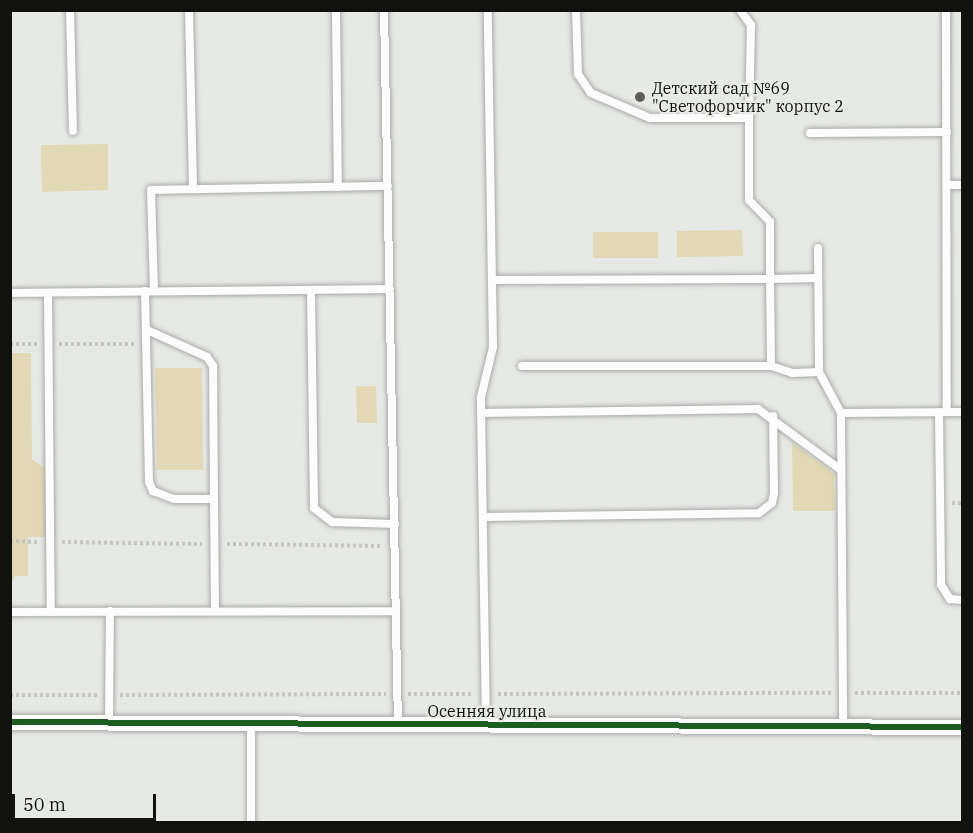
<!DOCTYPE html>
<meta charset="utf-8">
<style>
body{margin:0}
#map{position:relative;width:973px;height:833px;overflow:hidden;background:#e7e9e6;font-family:"IBM Plex Serif",serif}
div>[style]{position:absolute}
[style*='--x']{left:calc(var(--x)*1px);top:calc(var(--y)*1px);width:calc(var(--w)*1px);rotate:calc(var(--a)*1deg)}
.green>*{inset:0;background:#e2d8b3}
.path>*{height:4px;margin-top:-2px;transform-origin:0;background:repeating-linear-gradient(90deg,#c5c6c4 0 3px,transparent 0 6px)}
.roads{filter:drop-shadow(0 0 2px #a9aba8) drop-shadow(0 0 2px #a9aba8)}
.service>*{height:8px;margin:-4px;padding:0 4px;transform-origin:4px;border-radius:4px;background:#fbfcfb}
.minor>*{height:15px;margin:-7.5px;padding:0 7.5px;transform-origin:7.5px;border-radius:7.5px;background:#fbfcfb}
.cycleway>*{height:6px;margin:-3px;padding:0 3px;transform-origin:3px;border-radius:3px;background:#1b5e20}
.dots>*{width:16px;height:16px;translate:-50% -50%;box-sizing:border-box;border:3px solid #e7eae5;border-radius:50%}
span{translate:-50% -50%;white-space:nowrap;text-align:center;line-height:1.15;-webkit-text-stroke:4.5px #e7eae5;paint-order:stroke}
.poi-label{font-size:16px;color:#111210}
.left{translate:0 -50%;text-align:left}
.street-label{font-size:16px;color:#111210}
.frame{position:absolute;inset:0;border:12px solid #111210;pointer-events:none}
.scale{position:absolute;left:12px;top:794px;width:144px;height:27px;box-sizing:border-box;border:3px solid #111210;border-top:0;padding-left:8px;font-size:18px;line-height:21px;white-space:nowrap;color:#111210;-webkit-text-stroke:4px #e7eae5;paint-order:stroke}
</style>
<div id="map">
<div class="green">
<i style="clip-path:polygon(108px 144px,108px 190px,42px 192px,41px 145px)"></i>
<i style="clip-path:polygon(742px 230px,743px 256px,677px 257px,677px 231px)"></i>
<i style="clip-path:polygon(593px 232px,658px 232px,658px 258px,593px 258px)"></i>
<i style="clip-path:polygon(11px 353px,31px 353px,32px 460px,46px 468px,46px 537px,28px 537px,28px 576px,15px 576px,11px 584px)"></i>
<i style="clip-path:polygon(155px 368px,202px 368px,203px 470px,157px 470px)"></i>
<i style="clip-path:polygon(356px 386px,376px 386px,377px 423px,357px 423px)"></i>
<i style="clip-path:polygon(792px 442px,834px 474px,835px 511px,793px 511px)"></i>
</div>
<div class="path">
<i style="--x:10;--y:344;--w:27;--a:0"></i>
<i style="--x:59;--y:344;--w:77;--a:0"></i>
<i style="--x:952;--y:503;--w:10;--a:0"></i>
<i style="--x:10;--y:541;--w:30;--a:2"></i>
<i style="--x:62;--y:542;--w:140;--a:0.8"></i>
<i style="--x:227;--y:544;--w:155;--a:0.7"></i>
<i style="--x:855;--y:693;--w:107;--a:0"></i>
<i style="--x:408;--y:694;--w:65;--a:0"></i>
<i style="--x:498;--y:694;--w:335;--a:-0.2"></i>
<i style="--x:10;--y:695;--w:88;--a:0"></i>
<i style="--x:120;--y:695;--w:266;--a:-0.2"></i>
</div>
<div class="roads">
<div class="service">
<i style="--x:70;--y:10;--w:121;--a:88.6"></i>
<i style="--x:189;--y:10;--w:179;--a:88.7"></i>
<i style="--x:336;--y:10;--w:177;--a:89.4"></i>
<i style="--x:384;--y:10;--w:714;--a:88.88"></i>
<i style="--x:576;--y:10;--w:64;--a:88.2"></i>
<i style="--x:578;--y:74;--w:23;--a:56"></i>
<i style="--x:591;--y:93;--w:64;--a:23"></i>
<i style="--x:650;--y:118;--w:99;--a:0"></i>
<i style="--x:749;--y:118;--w:82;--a:90"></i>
<i style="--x:749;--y:200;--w:30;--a:46"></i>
<i style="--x:770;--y:222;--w:57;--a:90"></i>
<i style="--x:770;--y:279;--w:48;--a:-1.2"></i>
<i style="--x:740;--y:10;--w:19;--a:54"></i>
<i style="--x:751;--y:25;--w:93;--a:91.2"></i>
<i style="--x:946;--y:10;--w:402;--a:89.9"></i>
<i style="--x:810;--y:133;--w:137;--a:-0.4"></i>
<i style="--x:947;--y:185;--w:15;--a:0"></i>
<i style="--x:818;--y:248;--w:124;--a:89.5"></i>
<i style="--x:492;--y:280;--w:278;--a:-0.2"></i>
<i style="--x:770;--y:279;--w:87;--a:89.3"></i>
<i style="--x:311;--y:290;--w:218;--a:89.2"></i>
<i style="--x:314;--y:508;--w:23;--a:38"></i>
<i style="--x:332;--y:522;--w:63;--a:1.8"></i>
<i style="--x:145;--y:291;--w:191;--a:88.8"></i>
<i style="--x:149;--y:482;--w:10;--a:66"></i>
<i style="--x:153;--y:491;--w:22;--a:21"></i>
<i style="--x:174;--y:499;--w:40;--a:0"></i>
<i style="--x:214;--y:499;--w:133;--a:-90.4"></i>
<i style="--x:213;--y:366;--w:11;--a:-124"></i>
<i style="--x:207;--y:357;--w:66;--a:-155.8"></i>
<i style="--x:154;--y:291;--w:101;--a:-91.7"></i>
<i style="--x:151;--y:190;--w:237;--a:-1"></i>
<i style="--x:10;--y:293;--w:380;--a:-0.6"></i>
<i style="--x:48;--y:293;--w:319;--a:89.5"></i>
<i style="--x:522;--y:366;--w:249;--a:0"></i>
<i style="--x:771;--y:366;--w:22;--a:18"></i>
<i style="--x:792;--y:373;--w:27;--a:-2"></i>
<i style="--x:819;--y:372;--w:47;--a:61.8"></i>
<i style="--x:841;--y:413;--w:313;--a:89.6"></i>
<i style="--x:939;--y:412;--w:173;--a:89.3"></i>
<i style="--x:941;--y:585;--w:17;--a:57"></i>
<i style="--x:950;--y:599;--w:12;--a:5"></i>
<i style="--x:481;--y:413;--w:277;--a:-0.8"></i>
<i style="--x:758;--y:409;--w:103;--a:36.3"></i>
<i style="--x:841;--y:413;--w:121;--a:-0.5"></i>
<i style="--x:214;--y:499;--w:112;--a:89.5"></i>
<i style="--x:483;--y:517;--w:276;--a:-0.8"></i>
<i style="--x:759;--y:513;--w:16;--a:-38"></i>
<i style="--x:772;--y:503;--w:10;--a:-79"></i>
<i style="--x:774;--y:493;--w:77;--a:-90.7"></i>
<i style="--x:10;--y:612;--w:386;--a:-0.1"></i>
<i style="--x:109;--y:722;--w:111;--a:-89.5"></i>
<i style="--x:251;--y:723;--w:99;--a:90"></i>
<i style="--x:486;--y:724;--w:327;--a:-90.9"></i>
<i style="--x:481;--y:397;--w:51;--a:-76.5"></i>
<i style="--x:493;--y:347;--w:337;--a:-90.9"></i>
</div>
<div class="minor">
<i style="--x:10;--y:722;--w:952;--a:0.3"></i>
</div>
</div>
<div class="cycleway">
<i style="--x:10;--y:722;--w:952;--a:0.3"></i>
</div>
<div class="dots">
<i style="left:640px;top:97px;background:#5c5d5b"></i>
</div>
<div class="poi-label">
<span class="left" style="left:652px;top:97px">Детский сад №69<br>"Светофорчик" корпус 2</span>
</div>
<div class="street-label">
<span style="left:487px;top:711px">Осенняя улица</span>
</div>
<div class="frame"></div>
<div class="scale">50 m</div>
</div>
